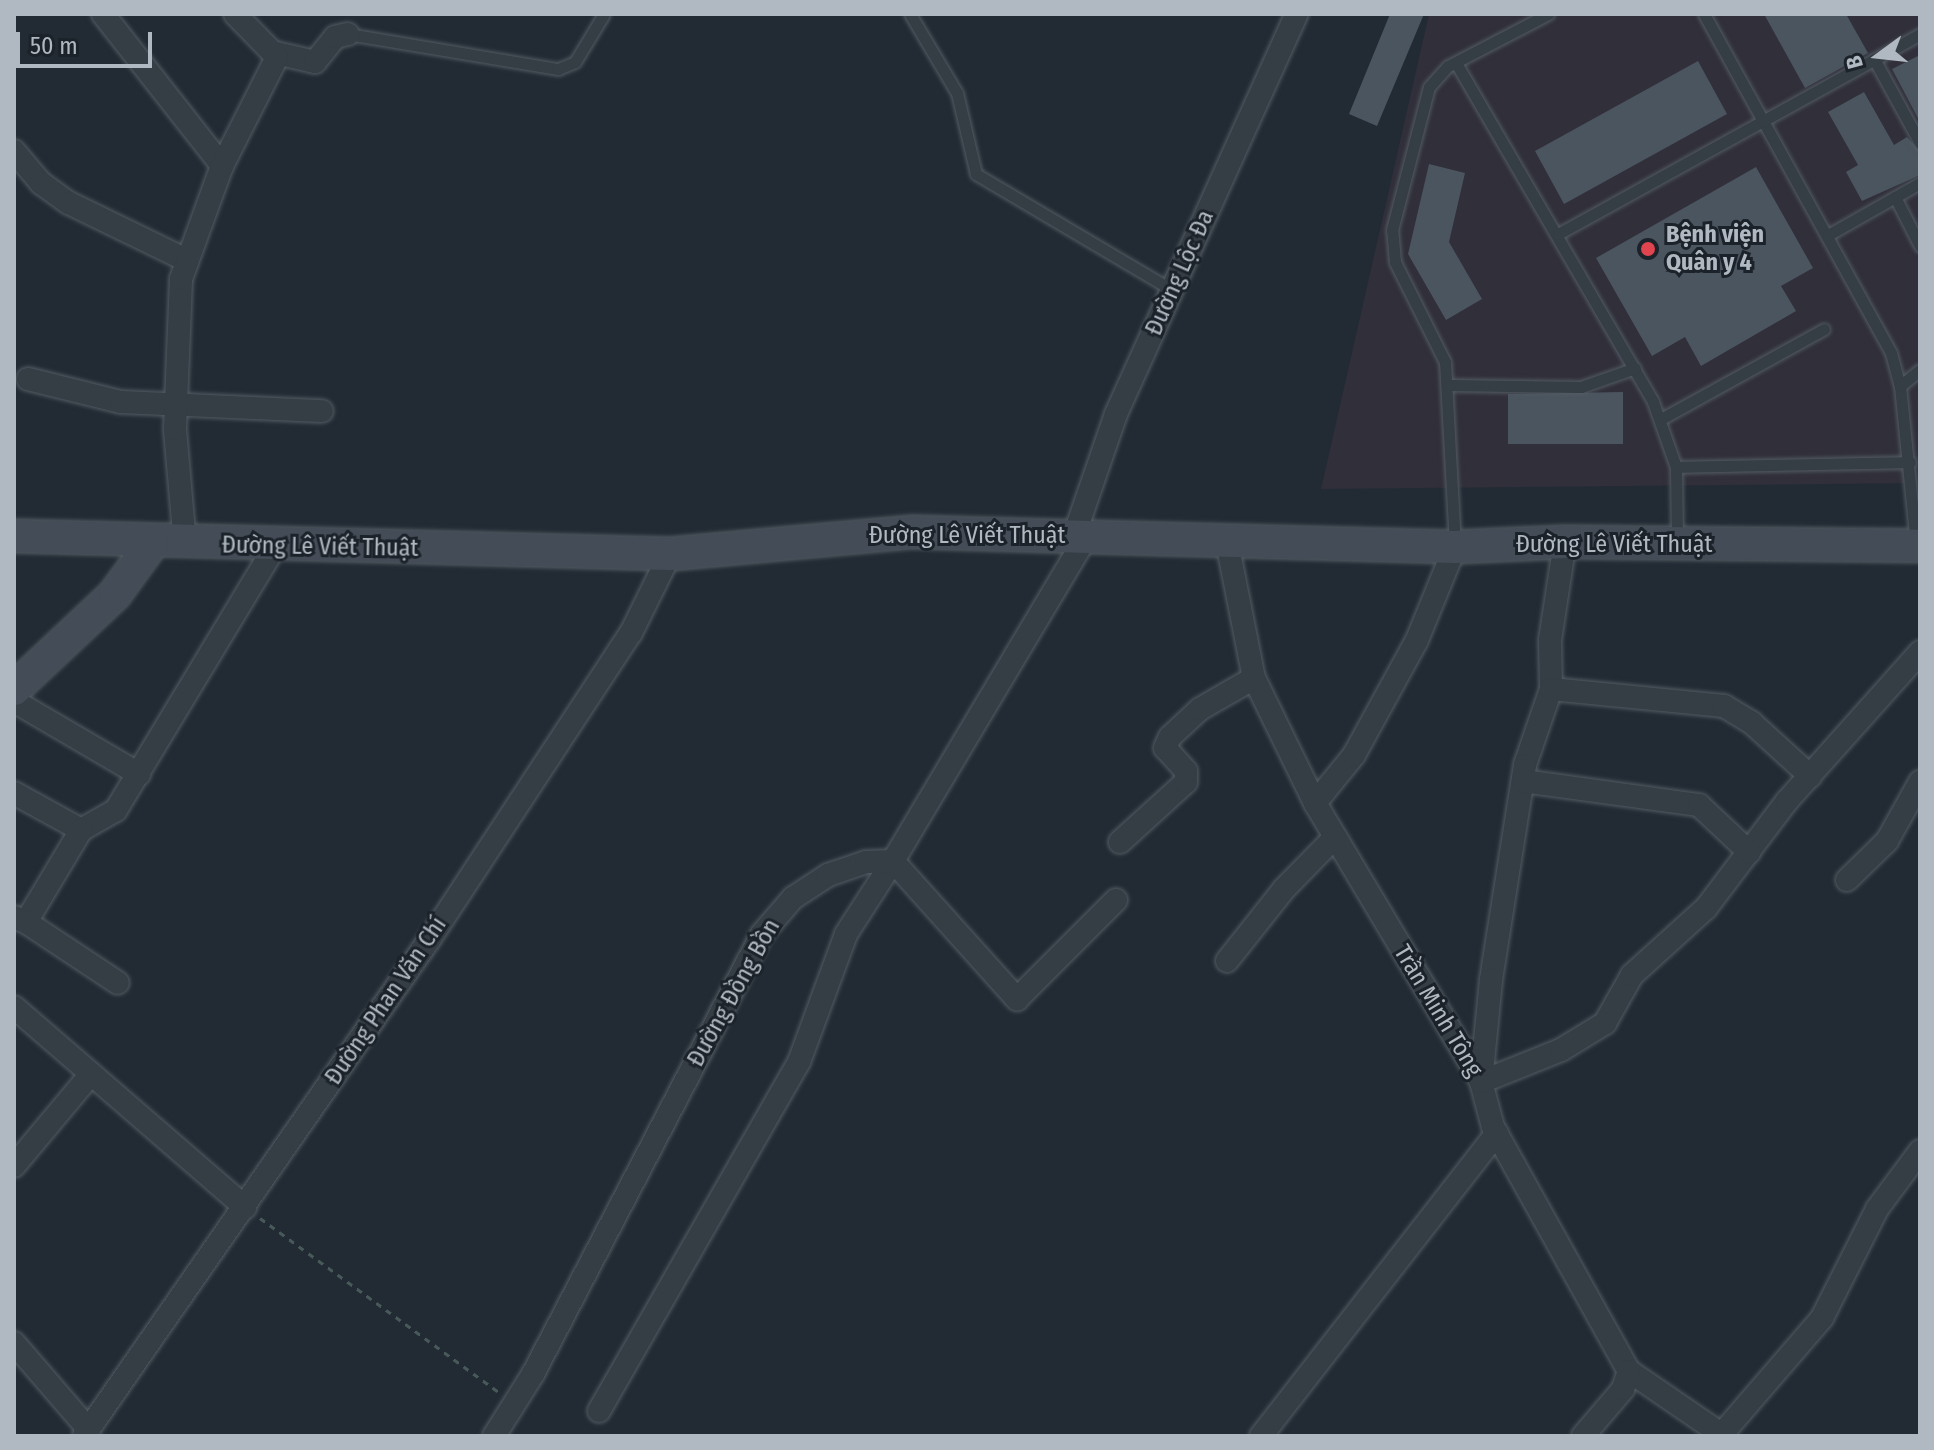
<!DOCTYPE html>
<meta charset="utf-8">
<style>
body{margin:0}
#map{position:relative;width:1934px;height:1450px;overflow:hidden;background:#222b34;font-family:"Fira Sans Condensed",sans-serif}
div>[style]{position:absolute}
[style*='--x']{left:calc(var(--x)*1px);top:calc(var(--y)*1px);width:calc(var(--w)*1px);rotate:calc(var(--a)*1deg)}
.medical>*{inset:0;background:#302f3a}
.building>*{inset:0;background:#4b555f}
.path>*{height:3px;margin-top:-1.5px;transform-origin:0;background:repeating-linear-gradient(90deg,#48595a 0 6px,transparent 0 12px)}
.roads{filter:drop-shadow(0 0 2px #535b62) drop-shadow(0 0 2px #535b62)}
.lane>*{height:11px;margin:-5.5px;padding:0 5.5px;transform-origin:5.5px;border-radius:5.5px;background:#353d45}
.street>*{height:22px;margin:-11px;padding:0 11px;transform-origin:11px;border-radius:11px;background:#353d45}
.secondary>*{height:32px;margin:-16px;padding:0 16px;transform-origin:16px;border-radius:16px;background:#444c57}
.dots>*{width:22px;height:22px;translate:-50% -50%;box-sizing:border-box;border:4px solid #1b2229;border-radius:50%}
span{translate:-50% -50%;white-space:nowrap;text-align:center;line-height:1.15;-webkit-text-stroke:6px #1b2229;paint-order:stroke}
.poi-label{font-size:24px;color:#b0b8c1;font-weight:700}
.left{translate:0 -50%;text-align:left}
.street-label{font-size:24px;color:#b0b8c1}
.frame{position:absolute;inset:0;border:16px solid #b0b8c1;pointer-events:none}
.north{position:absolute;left:1838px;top:16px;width:80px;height:80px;-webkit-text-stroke:6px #1b2229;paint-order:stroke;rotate:255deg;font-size:22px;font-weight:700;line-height:32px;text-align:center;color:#b0b8c1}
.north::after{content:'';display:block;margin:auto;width:28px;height:36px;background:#b0b8c1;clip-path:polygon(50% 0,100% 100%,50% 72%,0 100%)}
.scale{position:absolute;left:16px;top:32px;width:136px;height:36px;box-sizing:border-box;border:4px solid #b0b8c1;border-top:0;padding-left:10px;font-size:24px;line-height:28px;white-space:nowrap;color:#b0b8c1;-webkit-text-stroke:6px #1b2229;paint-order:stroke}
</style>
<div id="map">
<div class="medical">
<i style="clip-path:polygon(1429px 14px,1920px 14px,1920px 483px,1321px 489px)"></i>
</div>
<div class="building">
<i style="clip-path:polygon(1390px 14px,1424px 14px,1377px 126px,1349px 114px)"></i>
<i style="clip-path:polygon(1764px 14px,1846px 14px,1868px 53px,1805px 88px)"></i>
<i style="clip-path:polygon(1920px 55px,1920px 122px,1892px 69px)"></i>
<i style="clip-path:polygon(1698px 61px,1727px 114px,1564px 204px,1535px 151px)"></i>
<i style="clip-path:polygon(1864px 92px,1894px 145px,1907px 137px,1920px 151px,1920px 175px,1862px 201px,1846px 172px,1858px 165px,1828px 112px)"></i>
<i style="clip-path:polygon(1429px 164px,1465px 173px,1449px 242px,1482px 299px,1446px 320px,1408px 254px)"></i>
<i style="clip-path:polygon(1756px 167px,1813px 268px,1781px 286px,1796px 311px,1701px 366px,1685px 337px,1652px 356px,1596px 258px)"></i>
<i style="clip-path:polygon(1623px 392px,1623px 444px,1508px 444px,1508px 394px)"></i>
</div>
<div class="path">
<i style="--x:260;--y:1218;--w:297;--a:36.1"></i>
</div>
<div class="roads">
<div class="lane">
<i style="--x:910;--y:14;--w:92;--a:59.3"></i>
<i style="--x:957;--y:93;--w:83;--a:76.8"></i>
<i style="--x:976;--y:174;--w:228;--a:30.6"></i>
<i style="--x:1704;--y:14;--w:387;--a:61.1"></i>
<i style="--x:1891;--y:353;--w:34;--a:75"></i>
<i style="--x:1900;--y:386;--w:158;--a:84.2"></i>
<i style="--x:348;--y:34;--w:213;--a:9.5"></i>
<i style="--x:558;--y:69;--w:18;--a:-22"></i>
<i style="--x:575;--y:62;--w:56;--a:-58.9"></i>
<i style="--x:1874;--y:59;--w:96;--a:61.3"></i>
<i style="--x:1456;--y:63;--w:392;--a:59.8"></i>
<i style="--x:1653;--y:402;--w:69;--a:70.5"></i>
<i style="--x:1676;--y:467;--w:74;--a:89.2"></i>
<i style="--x:1895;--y:197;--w:55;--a:63"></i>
<i style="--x:1558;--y:234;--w:414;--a:-28.9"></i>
<i style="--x:1828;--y:235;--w:106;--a:-29.5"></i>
<i style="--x:1448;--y:385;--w:133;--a:0.9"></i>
<i style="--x:1581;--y:387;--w:57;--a:-19.4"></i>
<i style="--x:1900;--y:386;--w:26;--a:-39"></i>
<i style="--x:1661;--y:419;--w:186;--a:-28.9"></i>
<i style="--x:1676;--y:467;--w:234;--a:-1.2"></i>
<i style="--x:1455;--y:546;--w:184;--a:-93.1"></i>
<i style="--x:1445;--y:362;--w:112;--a:-116.6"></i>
<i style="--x:1395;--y:262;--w:32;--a:-95"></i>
<i style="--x:1392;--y:230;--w:148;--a:-75.5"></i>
<i style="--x:1429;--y:87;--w:28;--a:-48"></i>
<i style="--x:1448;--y:66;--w:113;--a:-27.5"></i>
</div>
<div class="street">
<i style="--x:103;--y:14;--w:193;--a:51.9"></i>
<i style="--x:276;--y:53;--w:40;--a:13"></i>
<i style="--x:315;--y:62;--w:32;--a:-51"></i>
<i style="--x:335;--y:37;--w:13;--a:-13"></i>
<i style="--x:14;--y:151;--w:42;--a:49.8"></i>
<i style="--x:41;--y:183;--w:34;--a:36"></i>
<i style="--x:69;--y:203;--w:130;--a:26"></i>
<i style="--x:28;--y:379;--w:96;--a:13.9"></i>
<i style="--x:121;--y:402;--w:201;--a:2.6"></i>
<i style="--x:1074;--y:536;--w:129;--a:-71"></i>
<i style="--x:1116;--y:414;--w:439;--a:-65.7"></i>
<i style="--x:1226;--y:537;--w:144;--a:78.8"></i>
<i style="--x:1254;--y:678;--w:139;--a:64"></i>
<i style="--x:1315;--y:803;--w:325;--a:59.2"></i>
<i style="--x:1481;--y:1082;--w:47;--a:75.1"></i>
<i style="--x:1493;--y:1127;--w:279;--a:60.9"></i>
<i style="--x:1629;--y:1371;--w:115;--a:34.4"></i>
<i style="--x:1565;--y:542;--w:99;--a:98.7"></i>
<i style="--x:1550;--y:640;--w:49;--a:88.8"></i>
<i style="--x:1551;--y:689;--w:80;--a:108.9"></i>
<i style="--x:1525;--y:765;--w:218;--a:99"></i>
<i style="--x:1491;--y:980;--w:102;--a:95.6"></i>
<i style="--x:1481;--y:1082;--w:86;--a:-21.8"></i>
<i style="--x:1561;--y:1050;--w:52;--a:-31.5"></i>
<i style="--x:1605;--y:1023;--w:55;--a:-60.6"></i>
<i style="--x:1632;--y:975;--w:100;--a:-42.2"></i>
<i style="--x:1706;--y:908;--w:134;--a:-52.9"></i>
<i style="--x:1787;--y:801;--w:200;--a:-48.2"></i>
<i style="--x:185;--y:544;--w:115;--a:-95"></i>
<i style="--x:175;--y:429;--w:150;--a:-87.7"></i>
<i style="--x:181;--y:279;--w:120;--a:-70.1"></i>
<i style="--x:222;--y:166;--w:122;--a:-63.2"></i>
<i style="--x:277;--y:57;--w:60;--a:-134.3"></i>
<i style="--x:1551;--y:689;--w:174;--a:5.6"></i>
<i style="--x:1724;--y:706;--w:33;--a:31"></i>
<i style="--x:1752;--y:723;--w:79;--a:42.4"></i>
<i style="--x:14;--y:701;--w:145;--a:30.3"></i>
<i style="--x:1523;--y:781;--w:178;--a:7.8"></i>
<i style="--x:1699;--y:805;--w:69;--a:43.2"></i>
<i style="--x:14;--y:793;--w:77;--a:28.9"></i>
<i style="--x:81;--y:830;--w:40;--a:-29.7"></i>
<i style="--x:116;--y:810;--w:308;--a:-58.9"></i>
<i style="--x:1315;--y:803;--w:62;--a:-50.9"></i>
<i style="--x:1354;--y:755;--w:131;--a:-61.3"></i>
<i style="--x:1417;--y:640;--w:100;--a:-67.8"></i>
<i style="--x:1120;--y:842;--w:89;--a:-42.3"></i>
<i style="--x:1186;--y:782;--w:11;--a:-90"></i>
<i style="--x:1186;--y:771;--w:31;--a:-132"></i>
<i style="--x:1165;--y:748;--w:12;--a:-66"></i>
<i style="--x:1170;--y:737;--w:41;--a:-43"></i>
<i style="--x:1200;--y:709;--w:62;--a:-29.9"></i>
<i style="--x:1847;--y:880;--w:56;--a:-44.3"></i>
<i style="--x:1887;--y:841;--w:68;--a:-60.8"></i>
<i style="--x:14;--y:917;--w:13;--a:23"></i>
<i style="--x:26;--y:922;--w:107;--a:-59.1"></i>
<i style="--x:26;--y:922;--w:110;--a:33.5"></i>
<i style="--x:1227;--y:961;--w:92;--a:-51.6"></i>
<i style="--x:1284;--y:889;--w:73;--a:-45.6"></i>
<i style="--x:14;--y:1007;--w:306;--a:40.9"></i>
<i style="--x:14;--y:1166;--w:120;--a:-50.1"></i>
<i style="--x:14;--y:1343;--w:115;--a:49.2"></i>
<i style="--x:599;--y:1411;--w:402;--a:-60.2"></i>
<i style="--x:799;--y:1062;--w:136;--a:-69.8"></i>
<i style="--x:846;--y:934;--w:87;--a:-57.2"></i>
<i style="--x:893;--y:861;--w:186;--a:48.1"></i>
<i style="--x:1017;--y:999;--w:140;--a:-45"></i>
<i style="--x:1722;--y:1434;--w:153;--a:-49.2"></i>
<i style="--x:1822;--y:1318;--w:122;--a:-63.2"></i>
<i style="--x:1877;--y:1209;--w:72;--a:-53.4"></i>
<i style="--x:84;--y:1436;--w:604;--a:-55.18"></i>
<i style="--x:429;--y:940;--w:367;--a:-56.7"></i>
<i style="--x:631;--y:633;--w:88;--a:-63.7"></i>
<i style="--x:494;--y:1436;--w:73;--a:-57.8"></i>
<i style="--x:533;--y:1374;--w:496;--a:-62.5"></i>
<i style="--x:762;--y:934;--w:48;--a:-49.3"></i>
<i style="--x:793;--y:898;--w:42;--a:-33.3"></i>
<i style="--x:828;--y:875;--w:40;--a:-18.9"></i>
<i style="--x:866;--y:862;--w:27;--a:-2"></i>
<i style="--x:893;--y:861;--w:378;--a:-59.2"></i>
<i style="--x:1261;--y:1436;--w:384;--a:-52.1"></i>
<i style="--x:1583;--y:1436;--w:62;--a:-49.6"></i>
<i style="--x:1623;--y:1389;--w:19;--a:-72"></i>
</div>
<div class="secondary">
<i style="--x:14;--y:536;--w:656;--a:1.57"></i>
<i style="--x:670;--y:554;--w:244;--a:-5.2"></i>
<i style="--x:913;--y:532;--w:542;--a:1.59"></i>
<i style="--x:1455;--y:547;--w:110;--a:-2.6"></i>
<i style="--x:1565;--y:542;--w:355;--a:0.6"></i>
<i style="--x:14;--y:689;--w:139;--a:-43.2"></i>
<i style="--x:115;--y:594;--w:63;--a:-54"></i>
</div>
</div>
<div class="dots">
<i style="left:1648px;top:249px;background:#e0444e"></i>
</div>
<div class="poi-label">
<span class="left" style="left:1666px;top:249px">Bệnh viện<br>Quân y 4</span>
</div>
<div class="street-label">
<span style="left:1180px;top:273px;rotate:-66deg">Đường Lộc Đa</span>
<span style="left:967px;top:536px">Đường Lê Viết Thuật</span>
<span style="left:1614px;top:545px">Đường Lê Viết Thuật</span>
<span style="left:320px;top:547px;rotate:1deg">Đường Lê Viết Thuật</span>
<span style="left:734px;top:993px;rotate:-61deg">Đường Đồng Bồn</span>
<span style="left:386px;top:1001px;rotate:-56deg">Đường Phan Văn Chí</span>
<span style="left:1438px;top:1011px;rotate:59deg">Trần Minh Tông</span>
</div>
<div class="frame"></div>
<div class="north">B</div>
<div class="scale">50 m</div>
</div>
